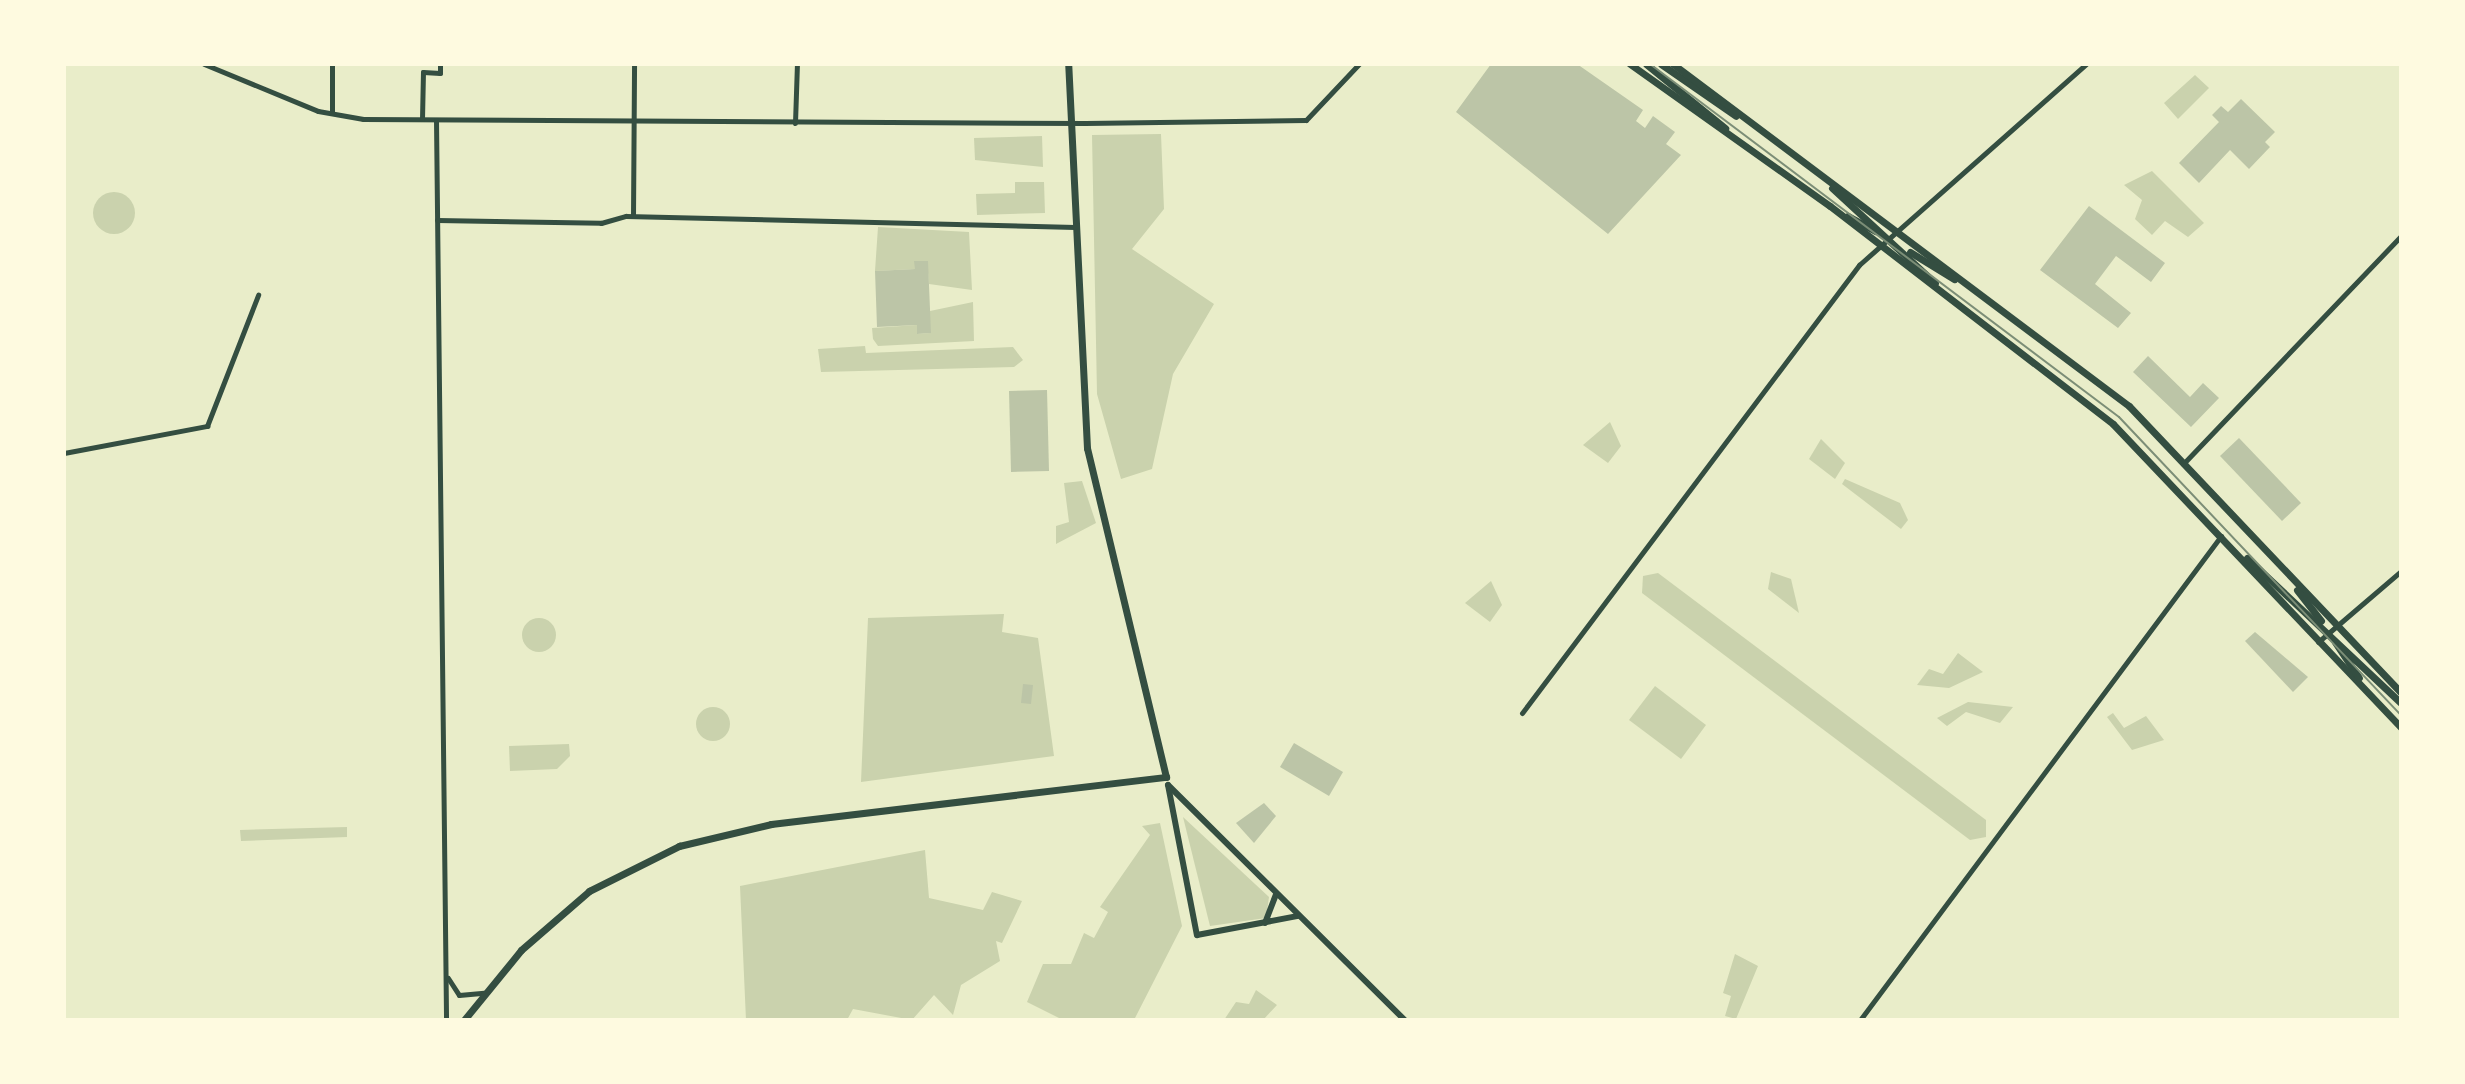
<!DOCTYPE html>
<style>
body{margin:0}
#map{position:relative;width:2465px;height:1084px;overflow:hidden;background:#e9edc9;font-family:Helvetica,sans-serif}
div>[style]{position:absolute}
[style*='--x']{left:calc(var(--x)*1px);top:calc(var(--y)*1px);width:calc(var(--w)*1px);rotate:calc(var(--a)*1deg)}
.green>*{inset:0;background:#cad2ad}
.round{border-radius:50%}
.building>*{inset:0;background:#bcc5a7}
.minor>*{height:5px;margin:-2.5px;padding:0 2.5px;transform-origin:2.5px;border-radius:2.5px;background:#344e41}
.tertiary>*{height:6px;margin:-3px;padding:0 3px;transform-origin:3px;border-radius:3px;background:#344e41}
.secondary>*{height:7px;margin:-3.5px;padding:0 3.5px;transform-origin:3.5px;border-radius:3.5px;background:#344e41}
.tram>*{height:2px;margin:-1px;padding:0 1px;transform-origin:1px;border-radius:1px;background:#7c8e77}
span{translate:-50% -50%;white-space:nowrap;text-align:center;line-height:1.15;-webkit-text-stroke:8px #fefae0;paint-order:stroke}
.frame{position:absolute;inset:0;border:66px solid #fefae0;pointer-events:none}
</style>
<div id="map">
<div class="green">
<i style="clip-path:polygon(2195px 75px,2209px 88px,2178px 119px,2164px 103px)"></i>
<i style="clip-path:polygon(1161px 134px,1164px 209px,1132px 249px,1214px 304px,1173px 374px,1152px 469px,1121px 479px,1097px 394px,1092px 135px)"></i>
<i style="clip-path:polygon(1042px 136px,1043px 167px,975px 160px,974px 138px)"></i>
<i style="clip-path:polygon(2152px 171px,2204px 223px,2188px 237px,2165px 221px,2152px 235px,2135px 219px,2142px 200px,2124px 185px)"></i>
<i style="clip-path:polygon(1015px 182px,1044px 182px,1045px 213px,977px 215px,976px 194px,1015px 193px)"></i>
<i class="round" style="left:93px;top:192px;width:42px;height:42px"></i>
<i style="clip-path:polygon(878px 227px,969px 232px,972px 290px,929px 284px,927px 261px,915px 262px,915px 269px,875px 271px)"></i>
<i style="clip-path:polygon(973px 302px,974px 341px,878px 346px,873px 339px,872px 328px,917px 325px,918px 334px,930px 333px,930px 311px)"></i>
<i style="clip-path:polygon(865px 346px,866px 353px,1013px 347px,1023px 360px,1014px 367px,821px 372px,818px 349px)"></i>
<i style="clip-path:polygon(1610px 422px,1621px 446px,1608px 463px,1583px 445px)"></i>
<i style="clip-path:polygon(1821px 439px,1845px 463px,1835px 479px,1809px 459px)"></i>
<i style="clip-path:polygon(1845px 479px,1900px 503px,1908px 520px,1901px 529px,1842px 484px)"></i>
<i style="clip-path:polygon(1082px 481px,1096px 523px,1056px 544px,1056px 526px,1069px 522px,1064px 483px)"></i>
<i style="clip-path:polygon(1771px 572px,1791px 579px,1799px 613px,1768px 589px)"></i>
<i style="clip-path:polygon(1658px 573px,1986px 820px,1986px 837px,1970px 840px,1642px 593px,1643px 576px)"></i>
<i style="clip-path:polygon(1491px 581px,1502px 605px,1490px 622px,1465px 603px)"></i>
<i style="clip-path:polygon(1004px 614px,1002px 632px,1038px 638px,1054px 756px,861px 782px,868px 618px)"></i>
<i class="round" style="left:522px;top:618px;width:34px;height:34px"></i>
<i style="clip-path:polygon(1958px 653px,1983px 672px,1949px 688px,1917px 685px,1929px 669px,1943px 674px)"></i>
<i style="clip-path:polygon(1655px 686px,1706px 725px,1681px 759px,1629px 720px)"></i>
<i style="clip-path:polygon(1968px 702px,2013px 707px,2000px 723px,1966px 712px,1947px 726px,1937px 718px)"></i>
<i class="round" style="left:696px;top:707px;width:34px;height:34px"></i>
<i style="clip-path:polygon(2113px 713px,2124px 728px,2146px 716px,2164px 740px,2132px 750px,2107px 717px)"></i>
<i style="clip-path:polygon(569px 744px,570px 756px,557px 769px,510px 771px,509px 746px)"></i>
<i style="clip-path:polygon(1183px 817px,1269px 897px,1266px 918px,1210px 926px)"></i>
<i style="clip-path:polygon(1160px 823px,1182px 926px,1134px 1020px,1063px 1020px,1027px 1002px,1043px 964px,1071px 964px,1084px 933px,1094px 938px,1108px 912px,1100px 907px,1150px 835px,1142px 826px)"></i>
<i style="clip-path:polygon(347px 827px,347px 837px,241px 841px,240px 830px)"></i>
<i style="clip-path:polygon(925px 850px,929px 898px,983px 910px,992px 892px,1022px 901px,1002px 943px,996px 941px,1000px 961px,961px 985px,953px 1015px,934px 995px,912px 1020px,853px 1009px,847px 1020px,746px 1020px,740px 886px)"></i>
<i style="clip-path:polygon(1735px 954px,1758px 966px,1736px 1019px,1725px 1016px,1731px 996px,1723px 993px)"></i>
<i style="clip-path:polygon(1256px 990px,1277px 1005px,1263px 1020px,1224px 1020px,1236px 1002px,1249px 1004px)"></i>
</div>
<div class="building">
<i style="clip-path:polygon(1491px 64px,1577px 64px,1643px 110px,1636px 121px,1645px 128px,1653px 116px,1675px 132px,1666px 144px,1681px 155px,1608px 234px,1456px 112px)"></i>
<i style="clip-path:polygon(2241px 99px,2275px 132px,2265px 142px,2270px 147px,2249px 169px,2230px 150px,2199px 183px,2179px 163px,2219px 122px,2212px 115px,2221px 106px,2228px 112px)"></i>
<i style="clip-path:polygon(2089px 206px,2165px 263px,2151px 282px,2116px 256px,2095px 284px,2131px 313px,2118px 328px,2040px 270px)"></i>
<i style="clip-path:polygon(914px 261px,928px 261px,931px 333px,917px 334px,917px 325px,877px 327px,875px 271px,915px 269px)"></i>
<i style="clip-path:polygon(2148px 356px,2190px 397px,2203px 383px,2219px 398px,2191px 427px,2133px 372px)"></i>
<i style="clip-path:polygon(1047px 390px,1049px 471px,1011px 472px,1009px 391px)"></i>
<i style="clip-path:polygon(2239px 438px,2301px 503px,2282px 521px,2220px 456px)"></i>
<i style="clip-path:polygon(2255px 632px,2308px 677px,2293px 692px,2245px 641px)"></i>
<i style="clip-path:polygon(1023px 684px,1033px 685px,1031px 704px,1021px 703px)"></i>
<i style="clip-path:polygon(1294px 743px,1343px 772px,1329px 796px,1280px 767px)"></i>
<i style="clip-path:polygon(1264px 803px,1276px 816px,1254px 843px,1236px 823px)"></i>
</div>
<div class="minor">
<i style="--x:204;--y:64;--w:123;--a:22.4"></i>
<i style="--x:318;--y:111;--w:46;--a:10.1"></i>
<i style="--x:363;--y:119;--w:722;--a:0.32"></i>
<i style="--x:1085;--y:123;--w:221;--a:-0.8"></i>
<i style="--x:1306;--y:120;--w:77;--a:-46.6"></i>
<i style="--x:332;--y:113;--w:49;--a:-90"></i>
<i style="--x:422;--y:119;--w:47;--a:-88.8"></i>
<i style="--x:423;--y:72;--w:17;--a:3"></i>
<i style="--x:440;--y:73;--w:9;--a:-90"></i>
<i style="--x:436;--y:120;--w:900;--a:89.36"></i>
<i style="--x:795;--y:123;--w:59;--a:-88.1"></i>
<i style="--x:633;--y:216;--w:152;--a:-89.6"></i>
<i style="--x:437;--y:220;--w:164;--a:1"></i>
<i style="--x:601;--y:223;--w:26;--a:-16"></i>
<i style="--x:626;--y:216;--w:449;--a:1.4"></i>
<i style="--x:64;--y:453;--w:146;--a:-10.7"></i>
<i style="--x:207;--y:426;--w:141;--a:-68.7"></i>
<i style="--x:2183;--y:464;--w:315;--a:-46.3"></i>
<i style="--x:2318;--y:642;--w:109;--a:-40.5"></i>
<i style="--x:1522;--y:713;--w:561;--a:-53.05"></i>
<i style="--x:1859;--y:265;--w:303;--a:-41.5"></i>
<i style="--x:448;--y:978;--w:20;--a:57"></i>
<i style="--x:459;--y:995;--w:25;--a:-5"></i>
<i style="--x:1860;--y:1020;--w:604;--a:-53.28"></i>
</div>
<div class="tertiary">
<i style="--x:1168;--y:785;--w:334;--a:44.8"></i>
<i style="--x:1168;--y:785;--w:153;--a:79.1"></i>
<i style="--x:1197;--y:935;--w:103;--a:-10.7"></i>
<i style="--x:1265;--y:923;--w:31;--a:-69"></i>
</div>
<div class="secondary">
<i style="--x:1630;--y:64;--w:245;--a:35.4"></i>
<i style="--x:1830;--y:206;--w:357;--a:37.6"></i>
<i style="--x:2113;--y:424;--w:419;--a:46.5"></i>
<i style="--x:1646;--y:64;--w:102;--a:39"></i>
<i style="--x:1661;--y:64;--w:91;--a:34.7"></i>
<i style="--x:1673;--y:64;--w:570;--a:36.87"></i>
<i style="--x:2129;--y:406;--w:395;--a:46.5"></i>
<i style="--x:1832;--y:188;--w:140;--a:42.7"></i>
<i style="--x:1848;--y:216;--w:31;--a:29"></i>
<i style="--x:1910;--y:252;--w:52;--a:31.5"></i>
<i style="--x:2247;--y:558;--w:212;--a:43.3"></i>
<i style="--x:2297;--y:590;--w:39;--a:52"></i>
<i style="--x:2335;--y:642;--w:43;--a:56.3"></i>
<i style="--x:464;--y:1020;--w:90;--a:-50.8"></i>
<i style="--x:521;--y:950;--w:90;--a:-40.9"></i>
<i style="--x:589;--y:891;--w:101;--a:-26.6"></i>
<i style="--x:679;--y:846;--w:95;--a:-13.4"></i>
<i style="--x:771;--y:824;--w:398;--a:-6.8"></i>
<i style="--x:1166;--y:777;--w:338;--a:-103.5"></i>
<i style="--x:1087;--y:448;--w:384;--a:-92.8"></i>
</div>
<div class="tram">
<i style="--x:1650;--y:64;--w:587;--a:36.97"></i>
<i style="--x:2119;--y:417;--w:410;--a:46.6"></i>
</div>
<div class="frame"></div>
</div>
